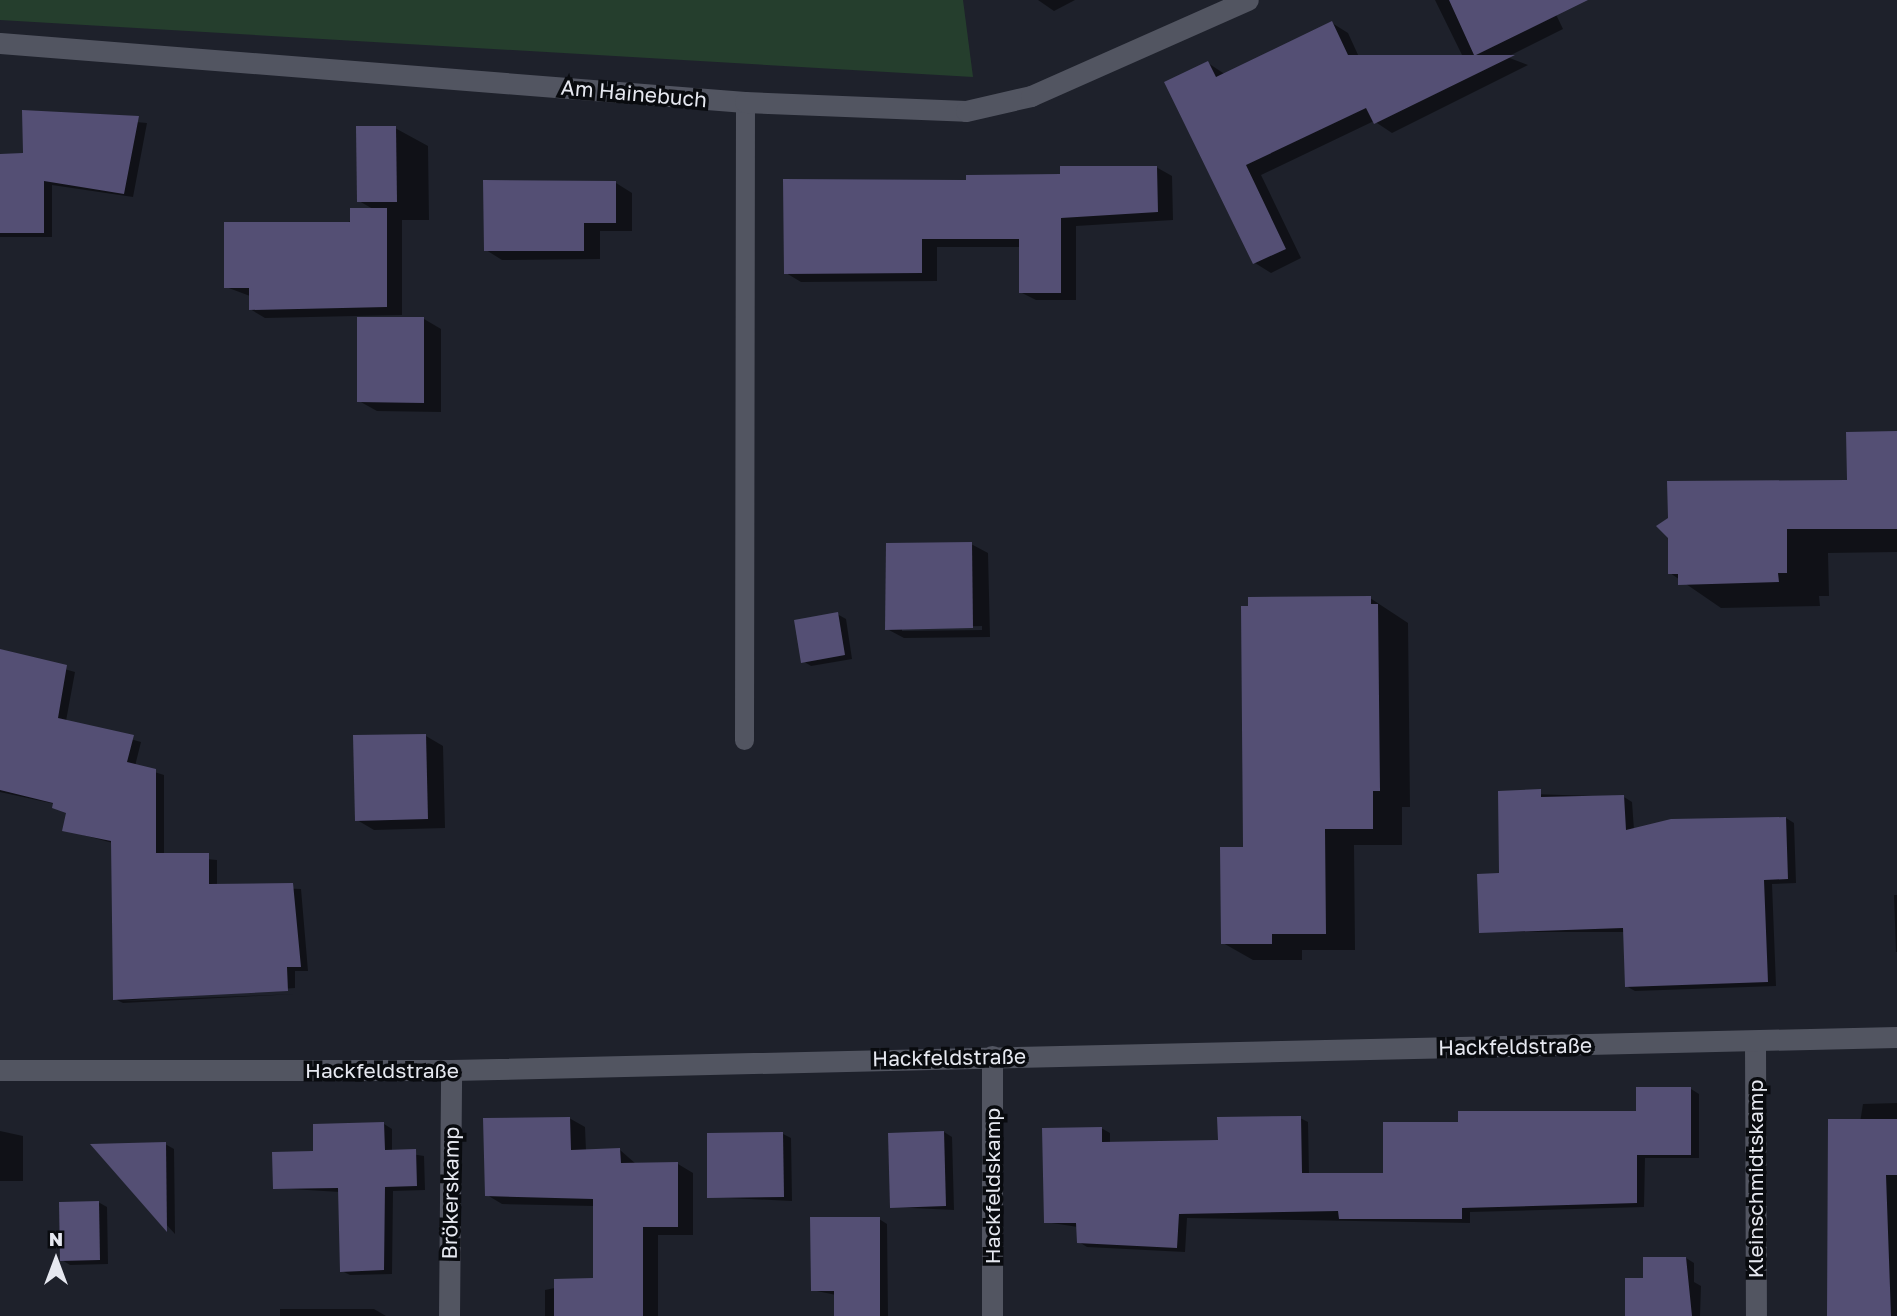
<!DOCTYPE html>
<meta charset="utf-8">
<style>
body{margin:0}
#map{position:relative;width:1897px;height:1316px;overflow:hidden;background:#1e212b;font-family:"Golos Text",sans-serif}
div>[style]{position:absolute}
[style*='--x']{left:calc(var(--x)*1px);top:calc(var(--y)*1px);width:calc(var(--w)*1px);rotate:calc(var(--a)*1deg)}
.green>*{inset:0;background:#253e2d}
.shadow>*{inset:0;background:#0007}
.building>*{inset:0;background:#544f74}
.lane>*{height:19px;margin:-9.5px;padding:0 9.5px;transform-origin:9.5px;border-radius:9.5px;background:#525561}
.street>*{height:21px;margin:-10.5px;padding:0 10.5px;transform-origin:10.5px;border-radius:10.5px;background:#525561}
span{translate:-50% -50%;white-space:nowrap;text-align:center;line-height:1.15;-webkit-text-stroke:7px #090b0f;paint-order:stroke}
.street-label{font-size:21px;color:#e6e8f0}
.north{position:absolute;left:21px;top:1225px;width:70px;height:70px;-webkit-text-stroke:5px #090b0f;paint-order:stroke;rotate:0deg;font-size:19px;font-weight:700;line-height:28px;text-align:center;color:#e6e8f0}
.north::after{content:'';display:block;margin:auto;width:24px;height:32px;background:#e6e8f0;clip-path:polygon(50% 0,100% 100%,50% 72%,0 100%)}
</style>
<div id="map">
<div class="green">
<i style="clip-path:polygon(0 0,963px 0,973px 77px,0 20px)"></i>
</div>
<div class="shadow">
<i style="clip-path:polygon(1038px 0,1075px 0,1054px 11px)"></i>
<i style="clip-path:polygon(1435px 0,1549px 0,1563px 29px,1507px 57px,1528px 65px,1392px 133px,1374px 121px,1261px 175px,1301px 258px,1271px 273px,1255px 263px,1208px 63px,1226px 75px,1332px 23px,1348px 33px,1359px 57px,1463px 57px)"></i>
<i style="clip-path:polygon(24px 112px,147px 123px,133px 197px,52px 185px,52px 237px,0 237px,0 155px,25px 155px)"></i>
<i style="clip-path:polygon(395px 128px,428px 146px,429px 220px,402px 220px,402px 315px,265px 318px,250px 309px,250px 296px,226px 287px,373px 209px,359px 201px)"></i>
<i style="clip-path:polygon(1156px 167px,1172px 176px,1173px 220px,1076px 226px,1076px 300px,1036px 300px,1020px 292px,1020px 247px,937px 247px,937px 281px,801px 282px,786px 273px,968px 181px)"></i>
<i style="clip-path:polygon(616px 183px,632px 193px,632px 231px,600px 231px,600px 259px,502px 260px,486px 250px)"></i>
<i style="clip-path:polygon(424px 319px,441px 329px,441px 412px,377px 411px,359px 401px)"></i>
<i style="clip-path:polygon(1897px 433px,1897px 552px,1828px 553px,1829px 596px,1819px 596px,1820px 606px,1721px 608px,1670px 573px,1670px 519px,1849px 482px)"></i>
<i style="clip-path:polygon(evenodd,971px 544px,988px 553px,990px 637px,904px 638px,887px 629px,971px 544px,982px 626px,982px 630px,902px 631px,902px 628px,982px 626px)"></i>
<i style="clip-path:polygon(1370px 598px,1408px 623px,1410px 807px,1402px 807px,1402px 845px,1354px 845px,1355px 950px,1302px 950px,1302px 960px,1253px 960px,1223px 943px,1245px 848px)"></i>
<i style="clip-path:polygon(837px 614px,846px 619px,852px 659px,811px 666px,803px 661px)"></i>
<i style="clip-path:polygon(1px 651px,75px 672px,66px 721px,141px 742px,135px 766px,164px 775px,164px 855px,217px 860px,217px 886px,301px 889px,308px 971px,295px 971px,295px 988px,121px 1001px,295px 994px,123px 1003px,115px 999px,113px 843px,64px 830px,68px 814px,55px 804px,0 792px)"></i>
<i style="clip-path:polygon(426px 736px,443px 746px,445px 828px,374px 830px,357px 820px)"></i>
<i style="clip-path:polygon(1500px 793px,1624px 797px,1632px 802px,1634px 830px,1786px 818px,1794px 823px,1796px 883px,1772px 884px,1776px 986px,1635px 991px,1626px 986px,1625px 932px,1481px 932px,1501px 875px)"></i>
<i style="clip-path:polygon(1894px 895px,1897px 895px,1897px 952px,1896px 952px)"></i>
<i style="clip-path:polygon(1691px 1089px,1699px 1094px,1699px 1158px,1645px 1158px,1644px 1207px,1470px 1212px,1470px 1223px,1187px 1218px,1185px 1252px,1087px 1247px,1079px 1242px,1078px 1227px,1045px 1222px,1101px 1128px,1110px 1133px,1110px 1144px,1219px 1141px,1300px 1118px,1308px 1122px,1309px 1174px,1385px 1174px,1460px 1124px,1637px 1113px)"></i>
<i style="clip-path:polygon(1897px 1103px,1897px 1316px,1829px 1316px,1863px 1104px)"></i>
<i style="clip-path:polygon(569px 1118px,585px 1127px,586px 1151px,620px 1150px,636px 1164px,678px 1164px,693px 1173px,693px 1235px,658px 1235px,658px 1316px,545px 1316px,545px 1290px,594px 1280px,594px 1206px,502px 1204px,487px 1195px)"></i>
<i style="clip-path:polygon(384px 1124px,392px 1129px,392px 1151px,424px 1156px,425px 1190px,393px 1191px,392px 1274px,350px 1275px,342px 1271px,340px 1192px,275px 1188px,315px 1153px)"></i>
<i style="clip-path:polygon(0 1131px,23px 1136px,23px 1181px,0 1181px)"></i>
<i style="clip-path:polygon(944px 1132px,952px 1137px,954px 1210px,892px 1207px)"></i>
<i style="clip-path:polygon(783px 1134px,791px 1138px,792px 1201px,709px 1197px)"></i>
<i style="clip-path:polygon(165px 1144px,174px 1149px,175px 1234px,94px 1146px)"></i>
<i style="clip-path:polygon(98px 1202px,107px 1207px,108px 1264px,70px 1265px,62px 1260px)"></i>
<i style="clip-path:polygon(879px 1219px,887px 1224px,888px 1316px,836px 1316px,836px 1295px,812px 1290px)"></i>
<i style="clip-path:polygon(1686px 1258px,1694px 1263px,1694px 1282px,1701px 1286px,1700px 1316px,1627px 1316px,1645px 1280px)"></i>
<i style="clip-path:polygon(280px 1309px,374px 1309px,386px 1316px,280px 1316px)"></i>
</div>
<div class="building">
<i style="clip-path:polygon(1449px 0,1588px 0,1476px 55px,1515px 55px,1374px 124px,1366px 108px,1246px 165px,1286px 249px,1253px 264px,1164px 82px,1208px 61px,1216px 77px,1332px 21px,1348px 55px,1474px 55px)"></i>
<i style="clip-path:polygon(22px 110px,139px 116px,124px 194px,44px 181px,44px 233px,0 233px,0 154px,23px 153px)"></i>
<i style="clip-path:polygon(356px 126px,396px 126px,397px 202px,357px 202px)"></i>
<i style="clip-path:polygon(1060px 166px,1157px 166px,1158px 212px,1061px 218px,1061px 293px,1019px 293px,1019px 239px,922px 239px,922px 273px,784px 274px,783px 179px,966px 180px,966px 175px,1060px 174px)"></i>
<i style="clip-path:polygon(483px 180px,616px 181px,616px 223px,584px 223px,584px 251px,484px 251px)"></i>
<i style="clip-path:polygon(350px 208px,387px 208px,387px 307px,249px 310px,249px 288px,224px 288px,224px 222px,350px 222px)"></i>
<i style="clip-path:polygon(357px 317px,424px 317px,424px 403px,357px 402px)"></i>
<i style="clip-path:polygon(1897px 431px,1897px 529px,1787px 529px,1787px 573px,1778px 573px,1779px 582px,1678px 585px,1678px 574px,1668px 574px,1668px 538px,1656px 526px,1668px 518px,1667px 481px,1847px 480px,1846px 432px)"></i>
<i style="clip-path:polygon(972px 542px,973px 628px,885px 630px,886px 543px)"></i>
<i style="clip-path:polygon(1371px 596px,1371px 604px,1378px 604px,1380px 791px,1373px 791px,1373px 829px,1325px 829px,1326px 934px,1272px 934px,1272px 944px,1221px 944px,1220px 847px,1243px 847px,1241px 606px,1248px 606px,1248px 597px)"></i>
<i style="clip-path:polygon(838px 612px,845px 655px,801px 663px,794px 620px)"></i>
<i style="clip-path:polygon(0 649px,67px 665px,58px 718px,134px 735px,127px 762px,156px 769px,156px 853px,209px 853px,209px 884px,293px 883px,301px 967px,287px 967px,288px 991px,113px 1000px,111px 841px,62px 831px,66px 813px,52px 808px,53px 803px,0 790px)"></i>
<i style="clip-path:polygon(426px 734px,428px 819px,355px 821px,353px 735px)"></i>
<i style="clip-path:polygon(1541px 789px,1541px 797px,1624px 795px,1626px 830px,1671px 819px,1786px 817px,1788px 879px,1764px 880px,1768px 982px,1625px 987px,1623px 928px,1479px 933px,1477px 874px,1499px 873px,1498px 791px)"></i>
<i style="clip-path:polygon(1636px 1087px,1691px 1087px,1691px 1155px,1637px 1155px,1637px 1203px,1462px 1208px,1462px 1219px,1339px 1219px,1338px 1211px,1179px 1214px,1177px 1248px,1077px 1243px,1076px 1223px,1044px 1223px,1042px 1128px,1102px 1127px,1102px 1142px,1218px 1140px,1217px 1117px,1301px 1116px,1302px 1173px,1383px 1173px,1383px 1122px,1458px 1122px,1458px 1111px,1636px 1111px)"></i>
<i style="clip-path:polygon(570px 1117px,571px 1150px,620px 1148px,621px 1163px,678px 1162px,678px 1227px,643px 1227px,643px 1316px,554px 1316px,554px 1279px,593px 1278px,593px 1199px,485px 1196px,483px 1118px)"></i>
<i style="clip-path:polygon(1828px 1119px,1897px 1119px,1897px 1175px,1886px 1175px,1891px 1316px,1827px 1316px)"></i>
<i style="clip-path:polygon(384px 1122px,385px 1150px,416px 1149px,417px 1186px,385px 1187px,384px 1270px,340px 1272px,338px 1188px,273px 1189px,272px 1152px,313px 1151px,313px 1124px)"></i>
<i style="clip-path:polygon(944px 1131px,946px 1206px,890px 1208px,888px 1133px)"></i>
<i style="clip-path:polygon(783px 1132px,784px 1197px,707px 1198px,707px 1133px)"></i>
<i style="clip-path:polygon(166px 1142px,167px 1232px,90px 1144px)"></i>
<i style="clip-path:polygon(99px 1201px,100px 1260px,60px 1261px,59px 1202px)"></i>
<i style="clip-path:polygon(810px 1217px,880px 1217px,880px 1316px,834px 1316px,834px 1291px,811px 1291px)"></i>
<i style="clip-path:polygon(1643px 1257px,1686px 1257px,1692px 1316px,1625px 1316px,1625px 1278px,1643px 1278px)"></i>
</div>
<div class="lane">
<i style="--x:744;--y:740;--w:638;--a:-89.91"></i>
</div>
<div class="street">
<i style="--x:0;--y:43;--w:747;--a:4.53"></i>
<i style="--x:745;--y:102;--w:221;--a:2.3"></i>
<i style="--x:966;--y:111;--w:67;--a:-13"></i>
<i style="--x:1031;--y:96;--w:237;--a:-23.9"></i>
<i style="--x:1755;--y:1042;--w:274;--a:89.8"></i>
<i style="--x:0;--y:1070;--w:451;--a:0"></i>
<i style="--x:451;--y:1070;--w:1446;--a:-1.31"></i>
<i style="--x:449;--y:1316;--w:246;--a:-89.5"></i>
<i style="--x:992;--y:1316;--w:260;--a:-90"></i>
</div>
<div class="street-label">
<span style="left:634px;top:93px;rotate:5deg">Am Hainebuch</span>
<span style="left:1515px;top:1046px;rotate:-1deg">Hackfeldstraße</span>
<span style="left:949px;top:1057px;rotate:-1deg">Hackfeldstraße</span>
<span style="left:382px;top:1070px">Hackfeldstraße</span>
<span style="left:1755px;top:1179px;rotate:-90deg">Kleinschmidtskamp</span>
<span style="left:992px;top:1186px;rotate:-90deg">Hackfeldskamp</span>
<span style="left:450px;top:1193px;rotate:-89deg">Brökerskamp</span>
</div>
<div class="north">N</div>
</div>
